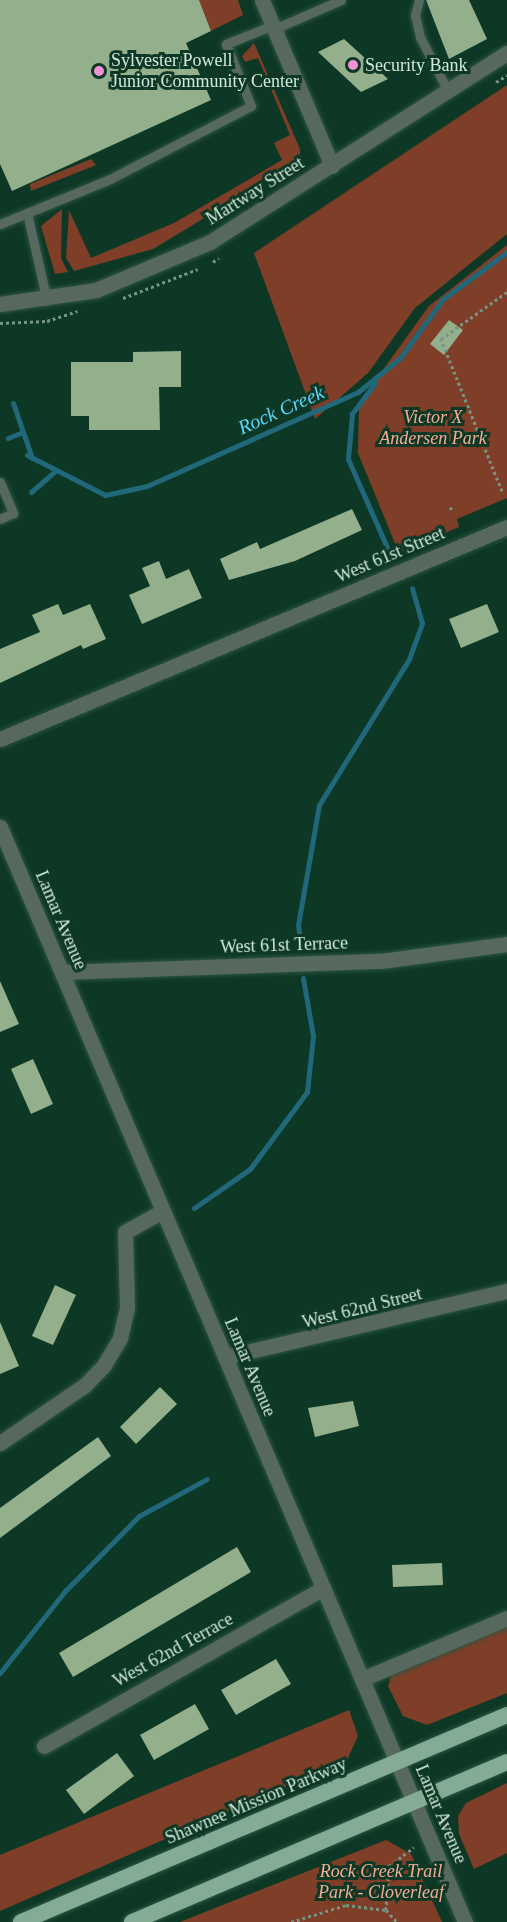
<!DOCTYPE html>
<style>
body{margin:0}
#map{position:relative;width:507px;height:1922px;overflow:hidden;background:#0d3825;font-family:"Times New Roman",serif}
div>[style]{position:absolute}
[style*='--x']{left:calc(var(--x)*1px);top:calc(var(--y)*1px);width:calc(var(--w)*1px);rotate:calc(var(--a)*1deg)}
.green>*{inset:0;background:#7f3e27}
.stream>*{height:5px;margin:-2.5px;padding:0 2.5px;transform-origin:2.5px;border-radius:2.5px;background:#21687b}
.building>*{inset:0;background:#93af8c}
.path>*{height:3px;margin-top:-1.5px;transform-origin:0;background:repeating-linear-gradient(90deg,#759585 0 3px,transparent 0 6px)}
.roads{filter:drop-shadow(0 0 2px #2d5442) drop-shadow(0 0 2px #2d5442)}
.service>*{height:9px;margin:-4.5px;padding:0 4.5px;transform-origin:4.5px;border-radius:4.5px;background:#57695f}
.minor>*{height:15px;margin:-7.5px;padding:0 7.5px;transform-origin:7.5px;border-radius:7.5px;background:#57695f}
.tertiary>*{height:15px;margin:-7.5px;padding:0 7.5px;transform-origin:7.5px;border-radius:7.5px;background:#57695f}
.trunk>*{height:16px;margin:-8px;padding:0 8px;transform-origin:8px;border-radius:8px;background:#84ac95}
.dots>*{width:16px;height:16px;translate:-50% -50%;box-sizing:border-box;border:3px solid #0d3825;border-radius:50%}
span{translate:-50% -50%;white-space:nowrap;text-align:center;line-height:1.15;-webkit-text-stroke:6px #0d3825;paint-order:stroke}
.poi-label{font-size:18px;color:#d2e9db}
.left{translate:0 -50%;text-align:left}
.street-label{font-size:18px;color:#d2e9db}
.park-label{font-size:18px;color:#f5ac93;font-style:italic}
.water-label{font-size:20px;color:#57dafe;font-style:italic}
</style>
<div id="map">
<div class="green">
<i style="clip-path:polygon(199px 0,238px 0,243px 15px,211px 31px)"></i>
<i style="clip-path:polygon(254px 43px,300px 149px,300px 160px,153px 249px,74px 271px,66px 258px,69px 210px,91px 258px,174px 223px,282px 160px,274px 143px,290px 135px,258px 58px,245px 62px,242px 56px)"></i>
<i style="clip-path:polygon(507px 85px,507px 234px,415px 308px,368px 373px,315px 419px,254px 253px)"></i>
<i style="clip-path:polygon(91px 159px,96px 165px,31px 191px,30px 184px)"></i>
<i style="clip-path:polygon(62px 209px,61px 258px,68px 272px,55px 274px,41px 226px)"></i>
<i style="clip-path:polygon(507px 245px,507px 498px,457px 519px,459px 527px,399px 553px,358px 453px,359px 403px,429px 306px)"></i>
<i style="clip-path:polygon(507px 1626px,507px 1693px,427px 1725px,403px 1716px,388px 1686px,391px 1676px)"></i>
<i style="clip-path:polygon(349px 1710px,358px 1736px,347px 1760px,0 1911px,0 1855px)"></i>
<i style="clip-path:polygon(507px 1783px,507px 1853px,474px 1869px,459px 1834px,458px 1816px,466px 1803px)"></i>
<i style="clip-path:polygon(386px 1840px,411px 1854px,442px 1922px,180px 1922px)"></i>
</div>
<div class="stream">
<i style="--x:375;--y:383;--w:39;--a:127"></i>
<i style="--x:352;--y:414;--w:45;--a:95.1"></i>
<i style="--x:348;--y:459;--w:102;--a:66.2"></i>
<i style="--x:13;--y:403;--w:58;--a:70.9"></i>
<i style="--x:8;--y:438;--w:16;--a:-22"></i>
<i style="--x:27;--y:455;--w:88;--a:27.1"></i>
<i style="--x:105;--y:495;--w:43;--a:-12.1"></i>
<i style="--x:147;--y:486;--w:231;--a:-24"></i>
<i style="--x:358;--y:392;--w:54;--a:-39"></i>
<i style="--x:400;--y:358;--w:73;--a:-53.9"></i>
<i style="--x:443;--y:299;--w:79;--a:-36.3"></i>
<i style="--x:31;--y:492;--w:33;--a:-41"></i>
<i style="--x:301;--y:949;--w:24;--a:-97"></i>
<i style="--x:298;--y:925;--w:122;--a:-80.1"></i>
<i style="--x:319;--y:805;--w:172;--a:-58.3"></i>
<i style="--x:409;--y:659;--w:38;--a:-70"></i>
<i style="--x:422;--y:623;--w:36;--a:-106"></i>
<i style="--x:194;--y:1208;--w:68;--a:-34.9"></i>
<i style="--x:250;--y:1169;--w:96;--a:-53.5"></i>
<i style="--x:307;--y:1092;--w:56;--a:-83.9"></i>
<i style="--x:313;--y:1036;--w:59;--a:-99.8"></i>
<i style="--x:0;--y:1673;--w:105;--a:-51.6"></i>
<i style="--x:65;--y:1591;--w:105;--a:-45.4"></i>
<i style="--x:139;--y:1516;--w:77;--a:-28.6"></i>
</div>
<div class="building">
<i style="clip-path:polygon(0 0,199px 0,211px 31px,186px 43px,211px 100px,12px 191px,0 164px)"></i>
<i style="clip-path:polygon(469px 0,487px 39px,449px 59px,426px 0)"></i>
<i style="clip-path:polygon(344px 39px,388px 79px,361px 92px,318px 52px)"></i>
<i style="clip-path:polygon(449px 320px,463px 330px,444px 355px,430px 344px)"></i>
<i style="clip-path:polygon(181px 351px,181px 387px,159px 387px,160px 430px,89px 430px,89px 416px,71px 416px,71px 362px,133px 362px,133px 352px)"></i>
<i style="clip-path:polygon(352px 509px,362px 530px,295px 561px,229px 580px,220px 559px,257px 542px,260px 549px)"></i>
<i style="clip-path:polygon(159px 561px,166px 579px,189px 569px,202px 598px,142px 624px,129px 595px,150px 586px,142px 568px)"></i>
<i style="clip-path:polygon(58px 604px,63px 615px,90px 604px,106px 639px,83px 649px,81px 645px,0 683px,0 649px,40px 632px,32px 615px)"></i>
<i style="clip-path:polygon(487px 604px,499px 632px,461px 648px,449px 619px)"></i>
<i style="clip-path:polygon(0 981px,19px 1024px,0 1032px)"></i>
<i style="clip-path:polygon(33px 1059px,53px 1104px,31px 1114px,11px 1069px)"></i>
<i style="clip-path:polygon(55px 1285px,76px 1295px,53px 1345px,32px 1336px)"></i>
<i style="clip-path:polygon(0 1322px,19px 1366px,0 1374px)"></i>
<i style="clip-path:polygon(160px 1387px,177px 1404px,136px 1444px,120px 1427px)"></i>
<i style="clip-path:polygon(353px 1401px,359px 1426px,315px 1437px,308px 1408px)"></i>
<i style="clip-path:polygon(98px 1437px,111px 1456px,0 1538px,0 1508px)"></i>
<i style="clip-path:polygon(237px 1547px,251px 1572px,73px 1677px,59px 1653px)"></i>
<i style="clip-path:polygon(442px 1563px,443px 1585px,393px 1587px,392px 1565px)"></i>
<i style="clip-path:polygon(276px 1659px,291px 1684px,236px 1715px,221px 1690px)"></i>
<i style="clip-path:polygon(195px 1704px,209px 1729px,154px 1760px,140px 1735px)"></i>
<i style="clip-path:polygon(117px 1753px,134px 1776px,84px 1814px,66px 1790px)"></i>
</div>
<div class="path">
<i style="--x:496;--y:82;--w:13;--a:-32"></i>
<i style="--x:213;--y:262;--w:7;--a:-34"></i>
<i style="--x:123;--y:298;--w:80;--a:-21.1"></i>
<i style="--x:0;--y:323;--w:47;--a:-2.4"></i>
<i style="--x:47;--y:321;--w:32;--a:-18"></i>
<i style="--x:502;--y:491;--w:164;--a:-111.9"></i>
<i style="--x:441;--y:339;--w:81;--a:-35.5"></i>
<i style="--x:450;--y:507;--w:5;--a:53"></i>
<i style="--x:386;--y:1910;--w:44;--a:-86.1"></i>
<i style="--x:389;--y:1866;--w:31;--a:-37"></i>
<i style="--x:291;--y:1922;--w:58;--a:-17.2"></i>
<i style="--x:346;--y:1905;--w:40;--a:7.1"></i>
<i style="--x:386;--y:1910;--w:16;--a:47"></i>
</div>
<div class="roads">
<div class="service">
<i style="--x:419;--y:0;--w:16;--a:105"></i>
<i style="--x:415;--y:15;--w:23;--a:77"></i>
<i style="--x:420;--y:37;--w:61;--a:62.6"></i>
<i style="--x:274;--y:29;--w:73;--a:-23.4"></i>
<i style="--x:27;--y:213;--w:90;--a:77.2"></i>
<i style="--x:0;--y:224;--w:119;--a:-22.2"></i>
<i style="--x:110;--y:179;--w:159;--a:-27.4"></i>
<i style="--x:251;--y:106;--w:67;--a:-112"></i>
<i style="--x:226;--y:44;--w:51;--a:-22"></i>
<i style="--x:0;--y:482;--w:34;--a:67"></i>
<i style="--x:13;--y:513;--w:14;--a:155"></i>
</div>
<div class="minor">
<i style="--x:262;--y:0;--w:180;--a:67.1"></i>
<i style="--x:0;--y:739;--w:550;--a:-22.69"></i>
<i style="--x:62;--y:972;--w:319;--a:-2"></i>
<i style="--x:381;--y:961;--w:127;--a:-7.7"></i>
<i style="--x:225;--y:1357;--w:290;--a:-13.2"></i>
<i style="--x:0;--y:1443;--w:103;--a:-34.3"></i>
<i style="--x:85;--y:1385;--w:28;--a:-46"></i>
<i style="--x:104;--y:1365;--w:31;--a:-59"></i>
<i style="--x:120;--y:1338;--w:32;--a:-77"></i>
<i style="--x:127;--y:1307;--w:75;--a:-91.5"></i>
<i style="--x:125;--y:1232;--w:41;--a:-29.1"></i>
<i style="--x:362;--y:1679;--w:157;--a:-22.8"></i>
<i style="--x:44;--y:1746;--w:319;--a:-29.5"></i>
</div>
<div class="tertiary">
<i style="--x:0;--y:304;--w:97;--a:-8.3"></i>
<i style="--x:96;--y:290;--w:124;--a:-22.8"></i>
<i style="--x:210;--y:242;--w:352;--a:-32.5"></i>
<i style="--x:0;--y:827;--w:1190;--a:66.99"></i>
</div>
<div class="trunk">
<i style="--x:21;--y:1922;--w:528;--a:-23.07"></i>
<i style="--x:132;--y:1922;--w:408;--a:-23.1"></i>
</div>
</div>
<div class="dots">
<i style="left:353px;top:65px;background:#f391d5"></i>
<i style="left:99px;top:71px;background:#f391d5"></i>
</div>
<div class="poi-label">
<span class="left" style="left:111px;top:71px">Sylvester Powell<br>Junior Community Center</span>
<span class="left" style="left:365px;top:65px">Security Bank</span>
</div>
<div class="street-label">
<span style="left:255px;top:191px;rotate:-32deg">Martway Street</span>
<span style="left:390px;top:555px;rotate:-23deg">West 61st Street</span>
<span style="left:61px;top:920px;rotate:67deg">Lamar Avenue</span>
<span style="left:284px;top:945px;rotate:-2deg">West 61st Terrace</span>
<span style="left:362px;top:1308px;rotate:-14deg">West 62nd Street</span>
<span style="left:250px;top:1367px;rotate:67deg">Lamar Avenue</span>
<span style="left:173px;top:1650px;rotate:-29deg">West 62nd Terrace</span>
<span style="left:256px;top:1801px;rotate:-23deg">Shawnee Mission Parkway</span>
<span style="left:441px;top:1814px;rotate:67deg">Lamar Avenue</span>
</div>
<div class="park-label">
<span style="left:433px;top:428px">Victor X<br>Andersen Park</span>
<span style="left:381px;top:1882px">Rock Creek Trail<br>Park - Cloverleaf</span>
</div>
<div class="water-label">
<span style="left:281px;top:410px;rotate:-24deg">Rock Creek</span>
</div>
</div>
